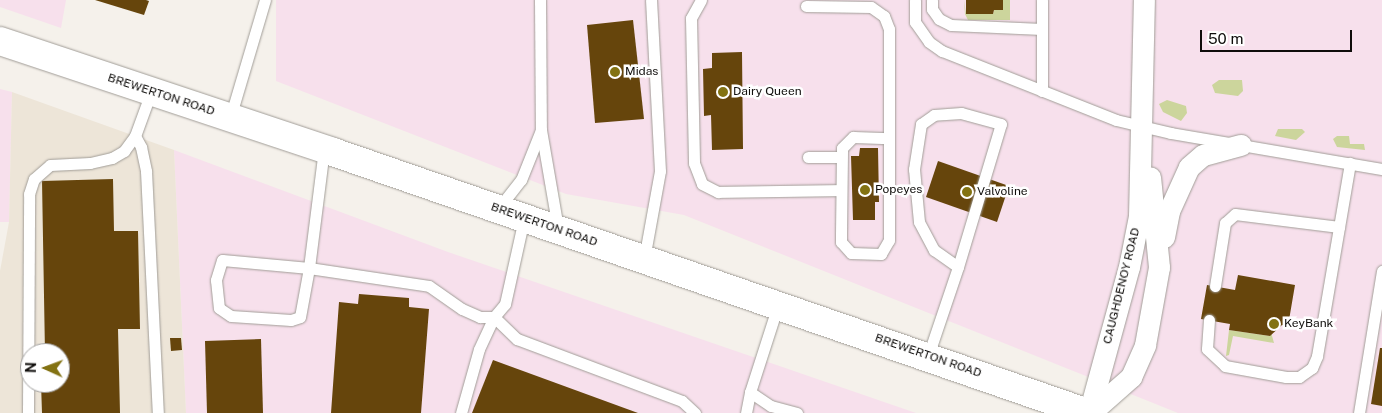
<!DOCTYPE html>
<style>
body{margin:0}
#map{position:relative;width:1382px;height:413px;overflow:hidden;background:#f5f1eb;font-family:"Public Sans",sans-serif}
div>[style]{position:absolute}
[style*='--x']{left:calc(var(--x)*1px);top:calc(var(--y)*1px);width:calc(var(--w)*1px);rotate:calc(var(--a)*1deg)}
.commercial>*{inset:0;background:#f7e0ec}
.built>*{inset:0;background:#ede5d8}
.green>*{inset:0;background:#ccd59c}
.building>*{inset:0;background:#66450c}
.roads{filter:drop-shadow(0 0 1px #a19d97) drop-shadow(0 0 1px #a19d97)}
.lane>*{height:11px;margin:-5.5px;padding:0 5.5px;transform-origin:5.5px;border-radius:5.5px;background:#fff}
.street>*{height:21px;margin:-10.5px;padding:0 10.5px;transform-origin:10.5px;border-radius:10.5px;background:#fff}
.primary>*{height:28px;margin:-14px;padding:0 14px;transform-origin:14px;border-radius:14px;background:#fff}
.dots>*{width:14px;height:14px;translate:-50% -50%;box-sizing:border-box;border:2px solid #fff;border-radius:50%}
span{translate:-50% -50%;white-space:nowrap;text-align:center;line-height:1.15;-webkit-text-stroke:5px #fff;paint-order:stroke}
.poi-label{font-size:12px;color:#0f0d0b}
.left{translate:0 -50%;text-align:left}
.street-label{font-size:12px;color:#0f0d0b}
.north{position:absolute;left:20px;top:343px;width:50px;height:50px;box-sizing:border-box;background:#fff;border:1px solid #9f9e9d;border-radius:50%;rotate:272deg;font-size:14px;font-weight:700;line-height:20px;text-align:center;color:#0f0d0b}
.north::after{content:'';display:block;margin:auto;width:18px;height:22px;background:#837212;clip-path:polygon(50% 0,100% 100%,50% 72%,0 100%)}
.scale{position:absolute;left:1200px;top:30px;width:152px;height:22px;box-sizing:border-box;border:2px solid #0f0d0b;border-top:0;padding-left:6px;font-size:15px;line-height:18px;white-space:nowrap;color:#0f0d0b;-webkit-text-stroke:4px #fff;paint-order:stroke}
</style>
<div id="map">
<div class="commercial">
<i style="clip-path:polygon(0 0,66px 0,61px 28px,0 7px)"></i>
<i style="clip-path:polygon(276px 0,1382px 0,1382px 413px,1178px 413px,684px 215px,566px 194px,276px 81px)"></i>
<i style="clip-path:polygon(0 89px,12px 92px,9px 222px,0 222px)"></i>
<i style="clip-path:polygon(174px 150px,448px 252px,916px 413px,186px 413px)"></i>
</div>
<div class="built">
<i style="clip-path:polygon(evenodd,12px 92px,174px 150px,186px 413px,0 413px,0 271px,9px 222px,12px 92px,30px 353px,60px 353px,60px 383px,30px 383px,30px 353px)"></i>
</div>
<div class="green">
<i style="clip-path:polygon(964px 0,966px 14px,993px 14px,994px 10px,1003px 10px,1003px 0,1010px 0,1010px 20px,968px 20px,965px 14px)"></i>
<i style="clip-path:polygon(1219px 80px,1242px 80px,1243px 91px,1238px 96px,1215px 93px,1212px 85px)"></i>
<i style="clip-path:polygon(1167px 100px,1186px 106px,1187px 113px,1181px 121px,1163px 112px,1159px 104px)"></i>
<i style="clip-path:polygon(1278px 129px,1302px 129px,1305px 132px,1296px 140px,1275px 136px)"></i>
<i style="clip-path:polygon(1337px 136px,1349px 136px,1350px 144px,1364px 144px,1365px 150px,1337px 147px,1333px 139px)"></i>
<i style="clip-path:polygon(1229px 330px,1270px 336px,1271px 332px,1274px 343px,1233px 336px,1229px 355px,1226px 356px)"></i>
</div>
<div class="building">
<i style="clip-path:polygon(95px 0,146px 0,149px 1px,144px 15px)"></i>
<i style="clip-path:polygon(966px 0,1003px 0,1003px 10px,994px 10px,993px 14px,966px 14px)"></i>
<i style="clip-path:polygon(633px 20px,644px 119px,595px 123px,587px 25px)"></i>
<i style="clip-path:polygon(742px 52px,743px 149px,712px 150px,711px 115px,704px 116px,703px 69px,712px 68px,712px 53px)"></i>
<i style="clip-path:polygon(860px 148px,878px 148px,879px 202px,875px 202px,875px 220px,853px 220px,851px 156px,859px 156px)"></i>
<i style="clip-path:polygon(938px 161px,1009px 186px,997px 222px,926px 197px)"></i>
<i style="clip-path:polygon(113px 179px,114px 231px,138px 231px,140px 329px,118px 329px,120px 413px,42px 413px,41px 383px,60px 383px,60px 353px,45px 353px,42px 181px)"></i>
<i style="clip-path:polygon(1238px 275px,1295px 285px,1288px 326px,1282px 325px,1270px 336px,1229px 330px,1230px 324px,1201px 319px,1207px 285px,1235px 290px)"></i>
<i style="clip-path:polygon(359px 294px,409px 298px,409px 307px,429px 309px,421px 413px,331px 413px,339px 302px,358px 304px)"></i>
<i style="clip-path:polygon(170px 338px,181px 338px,182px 350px,171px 351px)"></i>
<i style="clip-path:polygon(261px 339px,263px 413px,207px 413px,205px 341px)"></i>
<i style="clip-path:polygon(1380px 348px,1382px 348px,1382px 406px,1371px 404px)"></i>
<i style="clip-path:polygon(493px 360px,638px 413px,472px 413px)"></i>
</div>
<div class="roads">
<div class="lane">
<i style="--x:540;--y:0;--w:130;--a:89.6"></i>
<i style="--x:701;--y:0;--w:21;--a:119"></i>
<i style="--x:691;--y:18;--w:145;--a:88.8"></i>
<i style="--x:694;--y:163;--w:22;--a:69"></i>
<i style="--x:702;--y:184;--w:18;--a:27"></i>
<i style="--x:718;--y:192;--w:122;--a:-0.9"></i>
<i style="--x:915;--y:0;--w:22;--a:90"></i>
<i style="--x:915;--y:22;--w:24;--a:55"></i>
<i style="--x:929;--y:42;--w:16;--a:35"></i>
<i style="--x:942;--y:51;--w:187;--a:21.6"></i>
<i style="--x:1116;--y:120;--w:57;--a:13.3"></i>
<i style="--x:1171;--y:133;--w:214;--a:9.7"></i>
<i style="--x:932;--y:0;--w:9;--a:90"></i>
<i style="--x:932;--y:9;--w:12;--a:55"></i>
<i style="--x:939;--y:19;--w:13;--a:27"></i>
<i style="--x:951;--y:25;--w:91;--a:2.5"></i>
<i style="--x:806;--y:6;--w:65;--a:0.9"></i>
<i style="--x:871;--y:7;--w:16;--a:35"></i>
<i style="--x:884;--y:16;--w:14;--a:69"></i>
<i style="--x:889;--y:29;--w:211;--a:90"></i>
<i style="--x:889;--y:240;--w:16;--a:120"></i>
<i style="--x:881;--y:254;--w:30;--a:-178"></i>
<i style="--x:851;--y:253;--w:15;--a:-132"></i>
<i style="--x:841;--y:242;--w:8;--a:-90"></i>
<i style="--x:841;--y:234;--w:86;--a:-89.3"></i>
<i style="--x:842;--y:148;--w:16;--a:-45"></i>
<i style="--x:853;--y:137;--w:36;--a:2"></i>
<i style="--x:1042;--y:91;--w:91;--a:-90"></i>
<i style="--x:230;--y:118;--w:123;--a:-73.5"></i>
<i style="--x:135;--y:136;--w:13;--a:61"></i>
<i style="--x:141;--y:147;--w:25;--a:78"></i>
<i style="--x:146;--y:171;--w:242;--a:87.2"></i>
<i style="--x:324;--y:149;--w:120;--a:97.2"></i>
<i style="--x:309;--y:268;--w:87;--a:-174.7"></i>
<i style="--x:222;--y:260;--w:21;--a:107"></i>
<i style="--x:216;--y:280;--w:28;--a:84"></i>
<i style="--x:219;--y:308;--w:14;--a:34"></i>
<i style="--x:231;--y:316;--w:60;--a:3.8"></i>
<i style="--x:291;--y:320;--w:9;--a:-18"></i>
<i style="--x:300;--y:317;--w:50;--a:-79.6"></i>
<i style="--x:309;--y:268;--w:121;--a:8.5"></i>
<i style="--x:429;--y:286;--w:40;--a:34.9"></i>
<i style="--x:462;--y:309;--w:20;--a:24"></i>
<i style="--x:480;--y:317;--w:14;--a:0"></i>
<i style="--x:494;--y:317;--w:17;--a:-50"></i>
<i style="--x:505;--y:304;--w:88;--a:-77.5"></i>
<i style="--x:808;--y:157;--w:33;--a:0"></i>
<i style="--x:498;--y:209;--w:37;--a:-52"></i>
<i style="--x:521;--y:180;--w:54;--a:-68.2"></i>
<i style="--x:541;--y:130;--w:99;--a:80.2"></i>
<i style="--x:644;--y:259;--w:89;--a:-79.7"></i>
<i style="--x:660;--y:171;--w:171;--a:-93"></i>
<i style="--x:1215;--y:286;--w:64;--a:-81"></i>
<i style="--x:1225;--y:223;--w:13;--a:-42"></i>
<i style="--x:1235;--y:214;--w:105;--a:7.1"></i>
<i style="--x:778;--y:305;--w:91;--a:107.8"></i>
<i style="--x:750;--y:392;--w:25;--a:34"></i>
<i style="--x:771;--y:406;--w:27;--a:15"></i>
<i style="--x:1209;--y:320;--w:29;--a:94"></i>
<i style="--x:1207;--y:349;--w:25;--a:43"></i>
<i style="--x:1225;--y:366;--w:62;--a:10.2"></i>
<i style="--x:1286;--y:377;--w:13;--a:0"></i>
<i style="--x:1299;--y:377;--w:16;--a:-35"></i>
<i style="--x:1312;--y:368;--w:13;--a:-67"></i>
<i style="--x:1317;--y:356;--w:196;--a:-80.3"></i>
<i style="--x:928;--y:356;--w:94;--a:-71.4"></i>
<i style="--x:958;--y:267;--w:149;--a:-73.3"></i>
<i style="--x:1001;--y:124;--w:41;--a:-164.6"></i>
<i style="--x:961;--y:113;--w:27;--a:176"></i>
<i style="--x:934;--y:115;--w:16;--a:145"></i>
<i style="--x:921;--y:124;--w:46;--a:98.8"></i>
<i style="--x:914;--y:169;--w:53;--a:84.6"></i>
<i style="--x:919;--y:222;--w:32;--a:62"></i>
<i style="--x:934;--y:250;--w:29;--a:35"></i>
<i style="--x:28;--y:413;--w:219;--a:-89.7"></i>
<i style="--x:29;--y:194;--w:16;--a:-72"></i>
<i style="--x:34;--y:179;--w:21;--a:-41"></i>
<i style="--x:50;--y:165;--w:40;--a:-2.9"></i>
<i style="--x:90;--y:163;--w:23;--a:-13"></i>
<i style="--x:112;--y:158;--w:14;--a:-30"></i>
<i style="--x:124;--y:151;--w:19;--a:-54"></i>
<i style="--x:135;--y:136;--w:47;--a:-70"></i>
<i style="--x:461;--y:413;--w:66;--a:-74.3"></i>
<i style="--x:479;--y:349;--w:35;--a:-65"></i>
<i style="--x:494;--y:317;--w:32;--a:44"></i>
<i style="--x:517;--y:339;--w:176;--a:20.6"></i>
<i style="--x:682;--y:401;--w:18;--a:43"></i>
<i style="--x:746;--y:413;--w:21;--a:-79"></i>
<i style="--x:1359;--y:413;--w:144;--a:-80.8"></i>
</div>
<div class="street">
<i style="--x:1164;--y:237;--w:26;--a:-79"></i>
<i style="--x:1169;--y:211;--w:48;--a:-65.6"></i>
<i style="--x:1189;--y:167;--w:18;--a:-41"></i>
<i style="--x:1203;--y:155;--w:39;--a:-15"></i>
<i style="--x:1089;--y:413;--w:151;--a:-74.7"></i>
<i style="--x:1129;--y:267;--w:52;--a:-78.9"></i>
<i style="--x:1139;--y:216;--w:216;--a:-88.7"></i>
<i style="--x:1090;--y:413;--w:55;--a:-41.3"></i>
<i style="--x:1131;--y:377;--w:35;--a:-66"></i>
<i style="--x:1145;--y:345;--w:79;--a:-79.8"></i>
<i style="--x:1159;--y:267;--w:90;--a:-95.7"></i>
</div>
<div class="primary">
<i style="--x:0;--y:41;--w:351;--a:18.4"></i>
<i style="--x:333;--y:152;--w:799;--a:19.07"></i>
</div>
</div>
<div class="dots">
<i style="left:615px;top:72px;background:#837212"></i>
<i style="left:723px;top:92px;background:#837212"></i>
<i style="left:865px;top:190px;background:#837212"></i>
<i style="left:967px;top:192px;background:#837212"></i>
<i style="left:1274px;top:324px;background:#837212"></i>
</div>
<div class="poi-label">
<span class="left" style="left:625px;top:72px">Midas</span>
<span class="left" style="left:733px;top:92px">Dairy Queen</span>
<span class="left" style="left:875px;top:190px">Popeyes</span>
<span class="left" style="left:977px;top:192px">Valvoline</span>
<span class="left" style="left:1284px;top:324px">KeyBank</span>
</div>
<div class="street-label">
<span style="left:161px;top:95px;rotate:18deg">BREWERTON ROAD</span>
<span style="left:544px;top:225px;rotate:19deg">BREWERTON ROAD</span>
<span style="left:1122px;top:286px;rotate:-76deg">CAUGHDENOY ROAD</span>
<span style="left:928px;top:356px;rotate:19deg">BREWERTON ROAD</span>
</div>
<div class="north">N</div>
<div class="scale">50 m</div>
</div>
